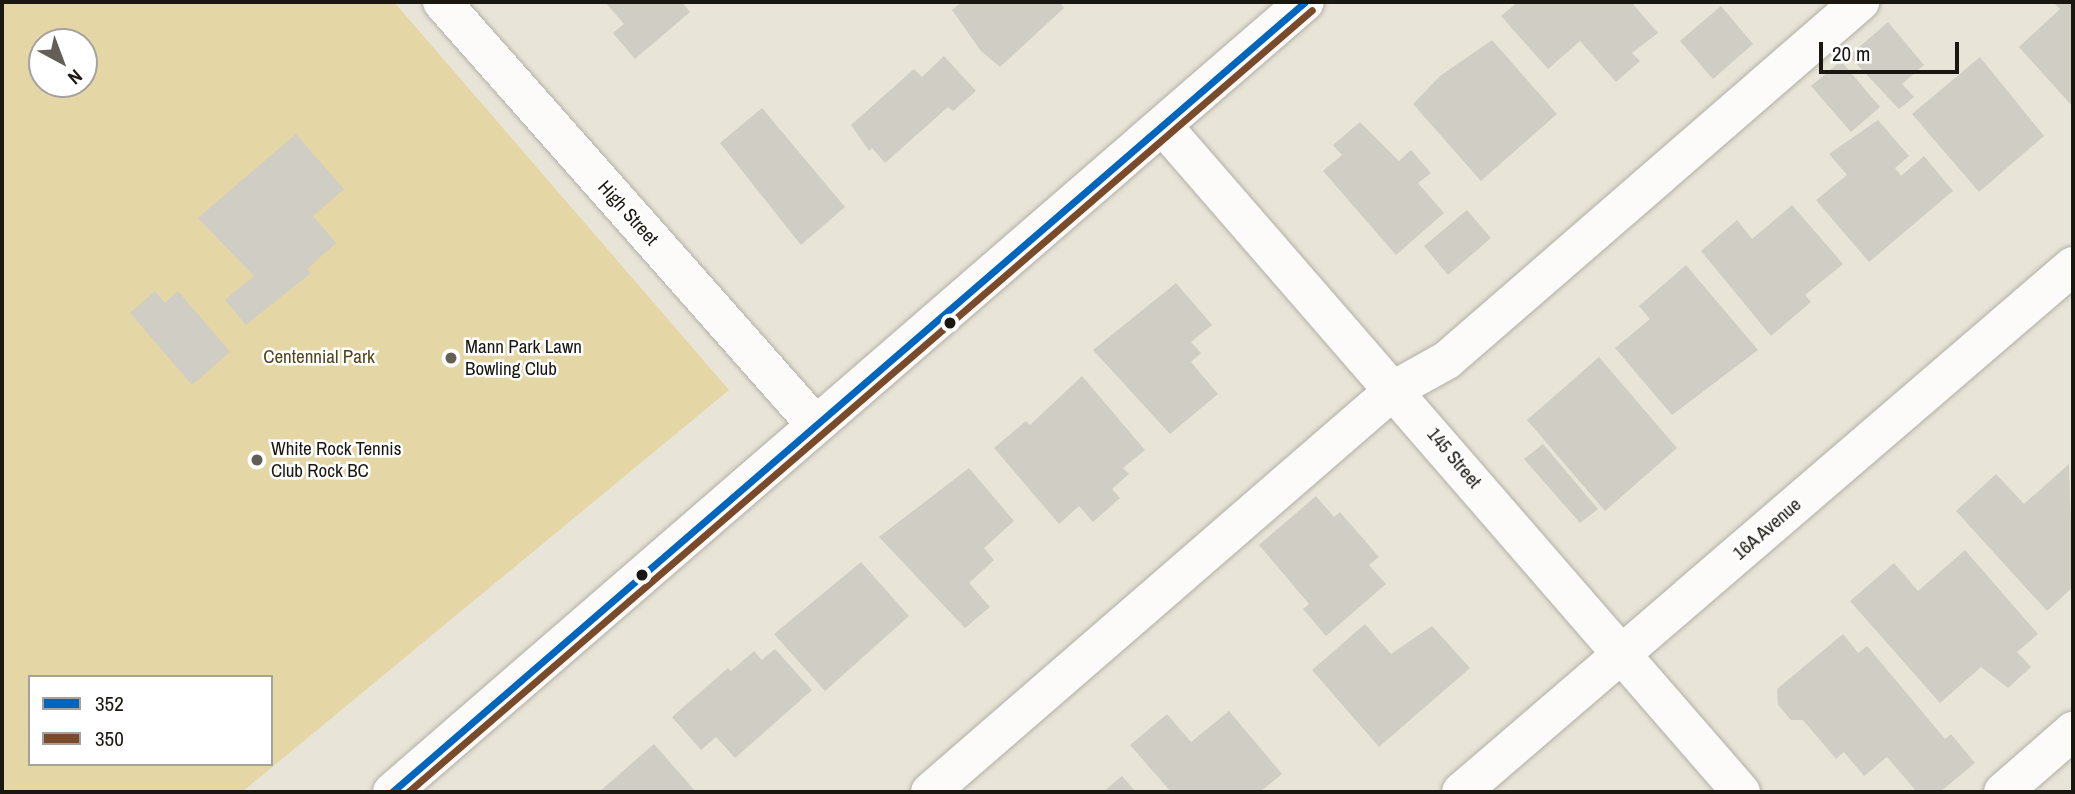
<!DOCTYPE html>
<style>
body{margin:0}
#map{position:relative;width:2075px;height:794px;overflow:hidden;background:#e8e4d8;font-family:"Archivo Narrow",sans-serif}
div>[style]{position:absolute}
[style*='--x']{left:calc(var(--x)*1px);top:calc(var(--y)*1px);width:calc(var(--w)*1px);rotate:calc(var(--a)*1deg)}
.green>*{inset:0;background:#e5d6a5}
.building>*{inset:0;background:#d0cdc4}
.roads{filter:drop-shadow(0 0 2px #b3afa6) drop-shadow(0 0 2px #b3afa6)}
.minor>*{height:38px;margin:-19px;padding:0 19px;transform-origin:19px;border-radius:19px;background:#fcfbf9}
.major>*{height:38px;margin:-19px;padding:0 19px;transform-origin:19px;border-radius:19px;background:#fcfbf9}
.bus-1>*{height:7px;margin:-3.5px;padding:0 3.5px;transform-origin:3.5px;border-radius:3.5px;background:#0065bd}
.bus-2>*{height:7px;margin:-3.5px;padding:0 3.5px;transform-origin:3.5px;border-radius:3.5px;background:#7a4b2a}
.dots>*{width:19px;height:19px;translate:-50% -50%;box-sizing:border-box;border:4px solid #fff;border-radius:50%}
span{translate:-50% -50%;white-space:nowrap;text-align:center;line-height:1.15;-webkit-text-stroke:5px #fff;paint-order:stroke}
.street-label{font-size:19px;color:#191710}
.poi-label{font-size:19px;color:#191710}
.left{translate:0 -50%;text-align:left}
.park-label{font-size:19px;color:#52451a}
.frame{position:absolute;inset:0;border:4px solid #191710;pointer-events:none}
.legend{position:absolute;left:28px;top:675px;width:245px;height:91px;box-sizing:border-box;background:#fff;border:2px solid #a3a29f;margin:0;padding:9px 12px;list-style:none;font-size:21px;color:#191710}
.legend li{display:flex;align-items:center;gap:14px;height:35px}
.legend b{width:35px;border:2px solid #a3a29f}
.north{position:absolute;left:28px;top:28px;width:70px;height:70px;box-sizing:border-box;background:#fff;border:2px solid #a3a29f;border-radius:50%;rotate:139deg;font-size:19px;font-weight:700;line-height:28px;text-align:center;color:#191710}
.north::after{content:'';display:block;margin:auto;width:24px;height:32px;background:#615f56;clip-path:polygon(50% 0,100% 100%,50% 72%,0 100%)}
.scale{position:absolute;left:1819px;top:42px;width:140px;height:32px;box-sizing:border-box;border:4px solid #191710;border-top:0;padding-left:9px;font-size:21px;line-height:24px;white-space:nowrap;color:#191710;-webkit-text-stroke:5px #fff;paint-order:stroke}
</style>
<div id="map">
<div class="green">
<i style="clip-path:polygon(evenodd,2px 2px,394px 2px,729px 390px,242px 792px,2px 792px,2px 2px,42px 42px,84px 42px,84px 84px,42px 84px,42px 42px,2px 2px,30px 677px,271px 677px,271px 764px,30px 764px,30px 677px)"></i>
</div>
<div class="building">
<i style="clip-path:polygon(605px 2px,682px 2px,690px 12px,635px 59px,613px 33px,624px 24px)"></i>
<i style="clip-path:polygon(962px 2px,1059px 2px,1064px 8px,1000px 67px,981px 51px,952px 10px)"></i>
<i style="clip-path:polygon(1518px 2px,1631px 2px,1658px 33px,1632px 53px,1640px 61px,1616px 82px,1580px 41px,1548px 69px,1501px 16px)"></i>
<i style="clip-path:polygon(2053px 2px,2073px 2px,2073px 107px,2019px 47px,2060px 9px)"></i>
<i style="clip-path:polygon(1721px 6px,1753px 44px,1713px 79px,1680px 41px)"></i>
<i style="clip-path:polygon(1888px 22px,1924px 65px,1902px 84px,1914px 97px,1899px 109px,1849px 56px)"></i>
<i style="clip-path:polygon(1492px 40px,1557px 114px,1481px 181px,1413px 104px,1440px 76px)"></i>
<i style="clip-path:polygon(944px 56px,976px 91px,953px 111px,948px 107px,885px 163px,872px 148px,869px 151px,851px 125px,914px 69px,922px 77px)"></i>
<i style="clip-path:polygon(1980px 57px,2044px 136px,1979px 192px,1912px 114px)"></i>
<i style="clip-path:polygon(1841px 61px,1880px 107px,1851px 132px,1811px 86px)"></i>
<i style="clip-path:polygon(762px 108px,845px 207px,801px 245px,720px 143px)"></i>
<i style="clip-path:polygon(1878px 120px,1909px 156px,1895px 168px,1901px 176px,1924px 156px,1953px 191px,1869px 262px,1816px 200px,1847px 175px,1829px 154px)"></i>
<i style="clip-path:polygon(1360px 122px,1399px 161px,1411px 150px,1431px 173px,1418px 183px,1444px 213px,1396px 255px,1323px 171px,1342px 155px,1333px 145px)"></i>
<i style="clip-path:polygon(296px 134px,344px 189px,313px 216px,336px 243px,307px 269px,311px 273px,246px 325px,225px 300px,254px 276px,198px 218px)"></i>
<i style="clip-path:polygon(1792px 205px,1843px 264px,1805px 295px,1811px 302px,1771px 336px,1701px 251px,1737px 220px,1752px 239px)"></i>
<i style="clip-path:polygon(1467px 210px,1491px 238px,1448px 275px,1424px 246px)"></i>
<i style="clip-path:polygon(1686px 265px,1758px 350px,1672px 415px,1615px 348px,1650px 319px,1639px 306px)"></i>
<i style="clip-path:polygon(1176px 283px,1212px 325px,1191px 342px,1201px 353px,1191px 362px,1218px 394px,1170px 434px,1093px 350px)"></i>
<i style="clip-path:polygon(155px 291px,165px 303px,178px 291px,230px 352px,192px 385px,130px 313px)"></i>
<i style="clip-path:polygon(1599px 357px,1677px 448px,1605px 511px,1527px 420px)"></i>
<i style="clip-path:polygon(1082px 376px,1145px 450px,1123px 468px,1129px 474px,1112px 489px,1120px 498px,1093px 522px,1079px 506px,1059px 524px,994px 448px,1026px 421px,1030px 425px)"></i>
<i style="clip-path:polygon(1543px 444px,1598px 509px,1580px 523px,1524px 459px)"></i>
<i style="clip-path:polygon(2069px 464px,2073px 587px,2047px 611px,1956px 511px,1996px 474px,2024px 504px)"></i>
<i style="clip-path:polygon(969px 468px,1014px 521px,984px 548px,994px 560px,969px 583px,990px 607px,965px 628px,879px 537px)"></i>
<i style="clip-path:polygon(1316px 496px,1334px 517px,1340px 512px,1379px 557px,1369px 565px,1386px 584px,1326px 636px,1303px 609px,1309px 604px,1259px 545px)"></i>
<i style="clip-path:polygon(1965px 550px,2038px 634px,2017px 652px,2031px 667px,2008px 688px,1981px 667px,1940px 703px,1850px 601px,1894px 563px,1918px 591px)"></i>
<i style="clip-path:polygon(861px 562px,909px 616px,825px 691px,774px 634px)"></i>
<i style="clip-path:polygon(1365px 624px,1391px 654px,1432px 626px,1470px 668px,1379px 747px,1312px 670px)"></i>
<i style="clip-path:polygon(1843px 634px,1858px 653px,1867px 646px,1945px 739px,1951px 734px,1975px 763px,1940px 792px,1917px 792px,1887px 757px,1864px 776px,1844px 752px,1836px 759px,1803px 720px,1791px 720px,1778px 705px,1777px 689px)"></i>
<i style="clip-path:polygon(775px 649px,812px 690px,735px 758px,716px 737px,701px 750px,672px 717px,728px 668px,731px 671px,754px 651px,762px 660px)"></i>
<i style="clip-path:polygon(1229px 711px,1282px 774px,1260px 792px,1171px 792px,1130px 745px,1167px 714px,1191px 742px)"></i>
<i style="clip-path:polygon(654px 744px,696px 792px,599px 792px)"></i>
<i style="clip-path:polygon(1122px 776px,1136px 792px,1103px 792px)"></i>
</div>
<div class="roads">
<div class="minor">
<i style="--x:442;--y:2;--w:563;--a:48.53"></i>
<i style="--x:1163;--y:126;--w:882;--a:49.05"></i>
<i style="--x:930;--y:792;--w:615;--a:-40.91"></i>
<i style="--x:1395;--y:389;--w:60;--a:-29.1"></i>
<i style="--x:1447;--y:360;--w:547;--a:-40.92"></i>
<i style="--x:1461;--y:792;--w:807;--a:-40.68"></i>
<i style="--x:2003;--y:792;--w:93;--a:-41.1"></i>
</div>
<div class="major">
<i style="--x:392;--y:792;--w:1207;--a:-40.87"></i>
</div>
</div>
<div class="bus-1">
<i style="--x:392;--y:792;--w:1207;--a:-40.87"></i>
</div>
<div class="bus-2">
<i style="--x:408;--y:792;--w:1195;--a:-40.86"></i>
</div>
<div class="dots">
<i style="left:950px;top:323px;background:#191710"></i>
<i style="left:451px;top:358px;background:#615f56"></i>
<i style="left:257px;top:460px;background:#615f56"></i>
<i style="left:642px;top:575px;background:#191710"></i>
</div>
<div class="street-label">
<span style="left:628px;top:213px;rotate:48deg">High Street</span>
<span style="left:1454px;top:458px;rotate:50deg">145 Street</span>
<span style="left:1767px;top:529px;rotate:-41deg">16A Avenue</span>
</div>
<div class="poi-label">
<span class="left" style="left:465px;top:358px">Mann Park Lawn<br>Bowling Club</span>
<span class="left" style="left:271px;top:460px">White Rock Tennis<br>Club Rock BC</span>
</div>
<div class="park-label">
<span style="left:319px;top:357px">Centennial Park</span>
</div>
<div class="frame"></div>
<ul class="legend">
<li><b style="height:9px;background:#0065bd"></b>352</li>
<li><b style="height:9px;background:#7a4b2a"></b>350</li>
</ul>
<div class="north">N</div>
<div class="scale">20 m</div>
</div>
